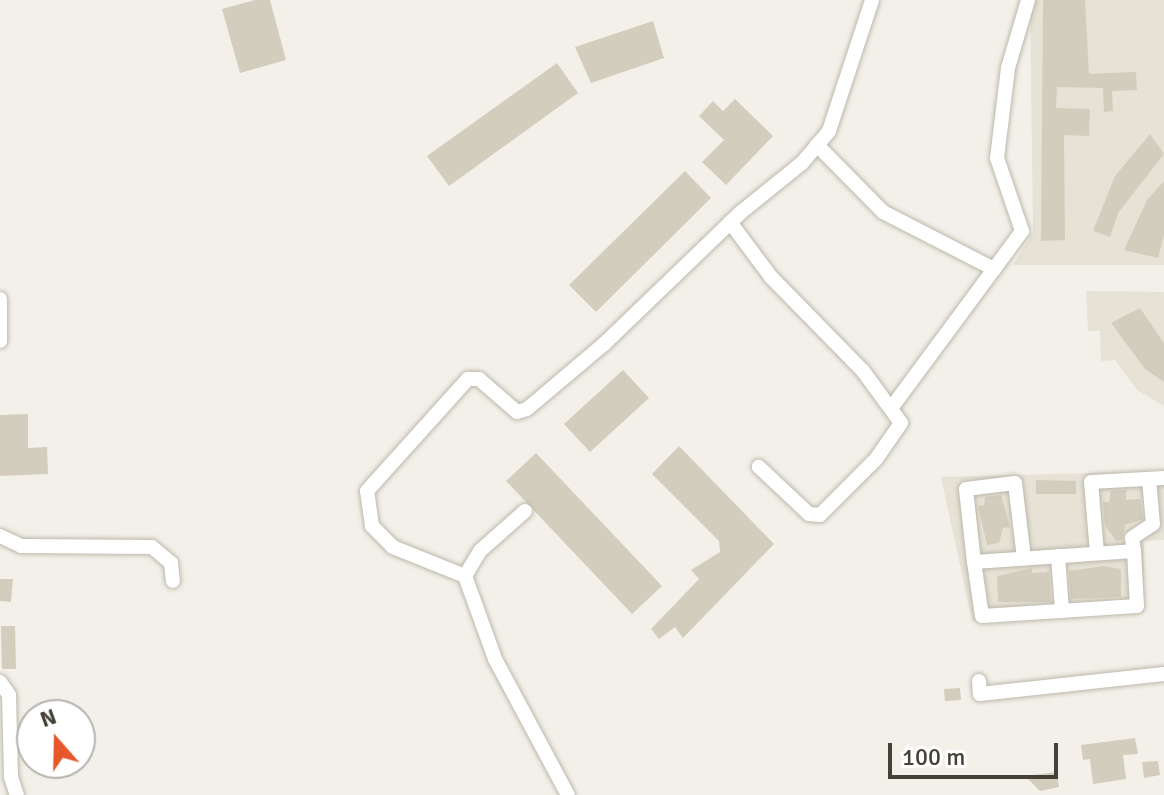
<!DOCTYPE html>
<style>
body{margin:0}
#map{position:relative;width:1164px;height:795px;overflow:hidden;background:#f2f0e8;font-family:Signika,sans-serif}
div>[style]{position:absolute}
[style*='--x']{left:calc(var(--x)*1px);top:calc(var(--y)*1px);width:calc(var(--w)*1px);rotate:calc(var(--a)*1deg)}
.residential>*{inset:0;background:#e6e2d6}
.building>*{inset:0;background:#d3cdbe}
.roads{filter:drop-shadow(0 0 2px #bdb8ab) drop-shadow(0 0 2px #bdb8ab)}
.minor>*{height:14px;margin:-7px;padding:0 7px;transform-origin:7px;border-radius:7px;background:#fff}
span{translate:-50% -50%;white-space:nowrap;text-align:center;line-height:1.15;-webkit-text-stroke:6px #fff;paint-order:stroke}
.north{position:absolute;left:16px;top:699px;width:80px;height:80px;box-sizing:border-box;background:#fff;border:2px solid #b5b3af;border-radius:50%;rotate:340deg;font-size:22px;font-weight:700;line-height:32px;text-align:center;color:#454137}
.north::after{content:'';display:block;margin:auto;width:28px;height:36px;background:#e6582b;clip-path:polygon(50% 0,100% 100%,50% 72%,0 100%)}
.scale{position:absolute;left:888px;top:743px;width:170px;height:36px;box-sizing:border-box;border:4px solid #454137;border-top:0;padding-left:10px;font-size:24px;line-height:28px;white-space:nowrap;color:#454137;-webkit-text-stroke:6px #fff;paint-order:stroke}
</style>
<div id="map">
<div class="residential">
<i style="clip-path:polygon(1030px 0,1164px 0,1164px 265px,1013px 265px,1033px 232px)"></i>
<i style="clip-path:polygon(1086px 291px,1164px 292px,1164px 406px,1137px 390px,1115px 360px,1101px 361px,1100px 331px,1088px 331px)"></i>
<i style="clip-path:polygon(1164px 471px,1164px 540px,1144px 541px,1144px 612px,972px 621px,941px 477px)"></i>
</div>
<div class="building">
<i style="clip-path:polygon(255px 0,270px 0,286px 60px,240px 73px,222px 9px)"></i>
<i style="clip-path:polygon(1043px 0,1085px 0,1089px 74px,1136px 72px,1137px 90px,1112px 91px,1113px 111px,1104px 112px,1103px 88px,1057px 87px,1056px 108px,1090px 109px,1089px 136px,1064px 135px,1065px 240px,1041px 241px)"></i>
<i style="clip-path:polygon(653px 21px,664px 58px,591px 83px,575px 47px)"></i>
<i style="clip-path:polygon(557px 63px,578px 93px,449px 186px,427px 156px)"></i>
<i style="clip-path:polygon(735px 99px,773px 136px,726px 185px,702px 162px,724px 140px,699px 116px,713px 101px,723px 111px)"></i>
<i style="clip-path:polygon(1150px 134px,1164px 154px,1118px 213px,1110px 237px,1093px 231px,1115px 176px)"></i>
<i style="clip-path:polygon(685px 171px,711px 198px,596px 312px,569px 285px)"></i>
<i style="clip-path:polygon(1164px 181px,1164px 235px,1158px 258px,1124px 250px,1147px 200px)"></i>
<i style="clip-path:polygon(1140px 308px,1164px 343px,1164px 382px,1145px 369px,1111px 323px)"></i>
<i style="clip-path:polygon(623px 370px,649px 398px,590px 452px,564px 424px)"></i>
<i style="clip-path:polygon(28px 414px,28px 448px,47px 447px,48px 474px,0 476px,0 415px)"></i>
<i style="clip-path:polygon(679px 446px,774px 544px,683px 638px,675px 627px,659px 639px,651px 629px,699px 579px,691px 570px,720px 552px,719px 541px,652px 474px)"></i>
<i style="clip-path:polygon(536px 453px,662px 586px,632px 614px,506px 481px)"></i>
<i style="clip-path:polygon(1036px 480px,1076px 481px,1076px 494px,1036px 494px)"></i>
<i style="clip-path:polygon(1126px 490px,1126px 500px,1140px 499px,1143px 519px,1125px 525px,1122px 540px,1116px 541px,1105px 525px,1103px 502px,1109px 502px,1111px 491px)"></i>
<i style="clip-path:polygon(1001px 495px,1010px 527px,1003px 528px,999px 543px,987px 545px,978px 506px,984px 505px,985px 497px)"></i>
<i style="clip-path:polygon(1104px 566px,1121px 569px,1121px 597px,1071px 599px,1069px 571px)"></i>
<i style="clip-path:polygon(1032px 568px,1032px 573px,1049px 572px,1051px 602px,998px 602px,997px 576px)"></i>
<i style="clip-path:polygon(0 579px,13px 579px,11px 602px,0 601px)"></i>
<i style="clip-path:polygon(1px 626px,15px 626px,16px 669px,2px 669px)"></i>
<i style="clip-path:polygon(960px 688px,961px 700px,945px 701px,944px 689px)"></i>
<i style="clip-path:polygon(1135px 738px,1138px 754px,1123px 755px,1126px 779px,1093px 784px,1090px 759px,1083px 760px,1081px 745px)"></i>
<i style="clip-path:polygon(1158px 761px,1160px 775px,1144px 778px,1142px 762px)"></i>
<i style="clip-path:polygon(1057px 772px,1059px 787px,1040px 791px,1025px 776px)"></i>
</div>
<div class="roads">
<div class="minor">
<i style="--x:817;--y:145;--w:94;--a:45.4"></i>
<i style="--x:883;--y:212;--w:125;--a:27.2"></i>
<i style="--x:730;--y:222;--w:69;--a:53.3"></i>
<i style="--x:771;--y:277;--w:132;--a:45.6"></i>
<i style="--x:863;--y:371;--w:64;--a:53.8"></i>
<i style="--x:901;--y:423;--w:44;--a:124.8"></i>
<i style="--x:876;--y:459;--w:79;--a:135"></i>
<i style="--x:820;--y:515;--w:11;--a:-175"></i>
<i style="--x:809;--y:514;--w:69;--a:-136.8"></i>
<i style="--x:0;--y:299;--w:42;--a:90"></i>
<i style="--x:892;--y:407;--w:219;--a:-53.5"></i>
<i style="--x:1022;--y:231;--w:77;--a:-108.9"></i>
<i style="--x:997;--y:158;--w:91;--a:-83"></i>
<i style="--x:1008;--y:68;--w:71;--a:-73.6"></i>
<i style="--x:525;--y:511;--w:60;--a:138.4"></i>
<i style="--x:480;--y:551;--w:29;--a:121"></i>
<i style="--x:465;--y:576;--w:88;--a:70.1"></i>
<i style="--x:495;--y:659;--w:154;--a:61.8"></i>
<i style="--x:0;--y:536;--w:23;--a:25"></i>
<i style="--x:21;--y:546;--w:131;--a:0.4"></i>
<i style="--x:152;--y:547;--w:25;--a:40"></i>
<i style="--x:171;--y:563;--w:18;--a:84"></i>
<i style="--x:1134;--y:551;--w:55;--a:86.9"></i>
<i style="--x:1137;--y:606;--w:155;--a:176.3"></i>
<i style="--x:982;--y:616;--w:55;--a:-98.4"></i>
<i style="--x:974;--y:562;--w:160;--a:-3.9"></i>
<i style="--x:1134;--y:551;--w:13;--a:-99"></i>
<i style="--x:1132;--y:538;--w:25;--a:-34"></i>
<i style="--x:1153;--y:524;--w:45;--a:-95.1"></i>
<i style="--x:1097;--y:553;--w:71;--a:-94.8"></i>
<i style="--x:1091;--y:482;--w:73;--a:-3.1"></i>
<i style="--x:1058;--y:556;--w:55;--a:85.8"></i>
<i style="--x:974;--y:562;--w:73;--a:-96.3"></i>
<i style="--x:966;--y:489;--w:49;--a:-7"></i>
<i style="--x:1015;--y:483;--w:76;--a:83.2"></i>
<i style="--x:465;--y:576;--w:78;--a:-158.1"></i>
<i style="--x:393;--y:547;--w:30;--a:-135"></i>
<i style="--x:372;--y:526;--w:35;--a:-98"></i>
<i style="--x:367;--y:491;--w:151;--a:-48"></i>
<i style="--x:468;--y:379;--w:11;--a:0"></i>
<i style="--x:479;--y:379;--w:50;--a:41"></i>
<i style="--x:517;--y:412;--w:10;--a:-17"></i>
<i style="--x:527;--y:409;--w:101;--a:-40.2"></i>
<i style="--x:604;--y:344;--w:189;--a:-43.9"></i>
<i style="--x:740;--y:213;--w:80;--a:-38.9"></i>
<i style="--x:802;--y:163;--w:42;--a:-49.8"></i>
<i style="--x:829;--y:131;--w:138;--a:-71.8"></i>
<i style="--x:979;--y:681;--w:13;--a:86"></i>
<i style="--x:980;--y:694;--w:185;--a:-6.2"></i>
<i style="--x:0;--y:682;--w:16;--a:55"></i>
<i style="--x:9;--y:695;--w:82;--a:88.6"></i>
<i style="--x:11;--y:777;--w:19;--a:72"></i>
</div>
</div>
<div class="north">N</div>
<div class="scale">100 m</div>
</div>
